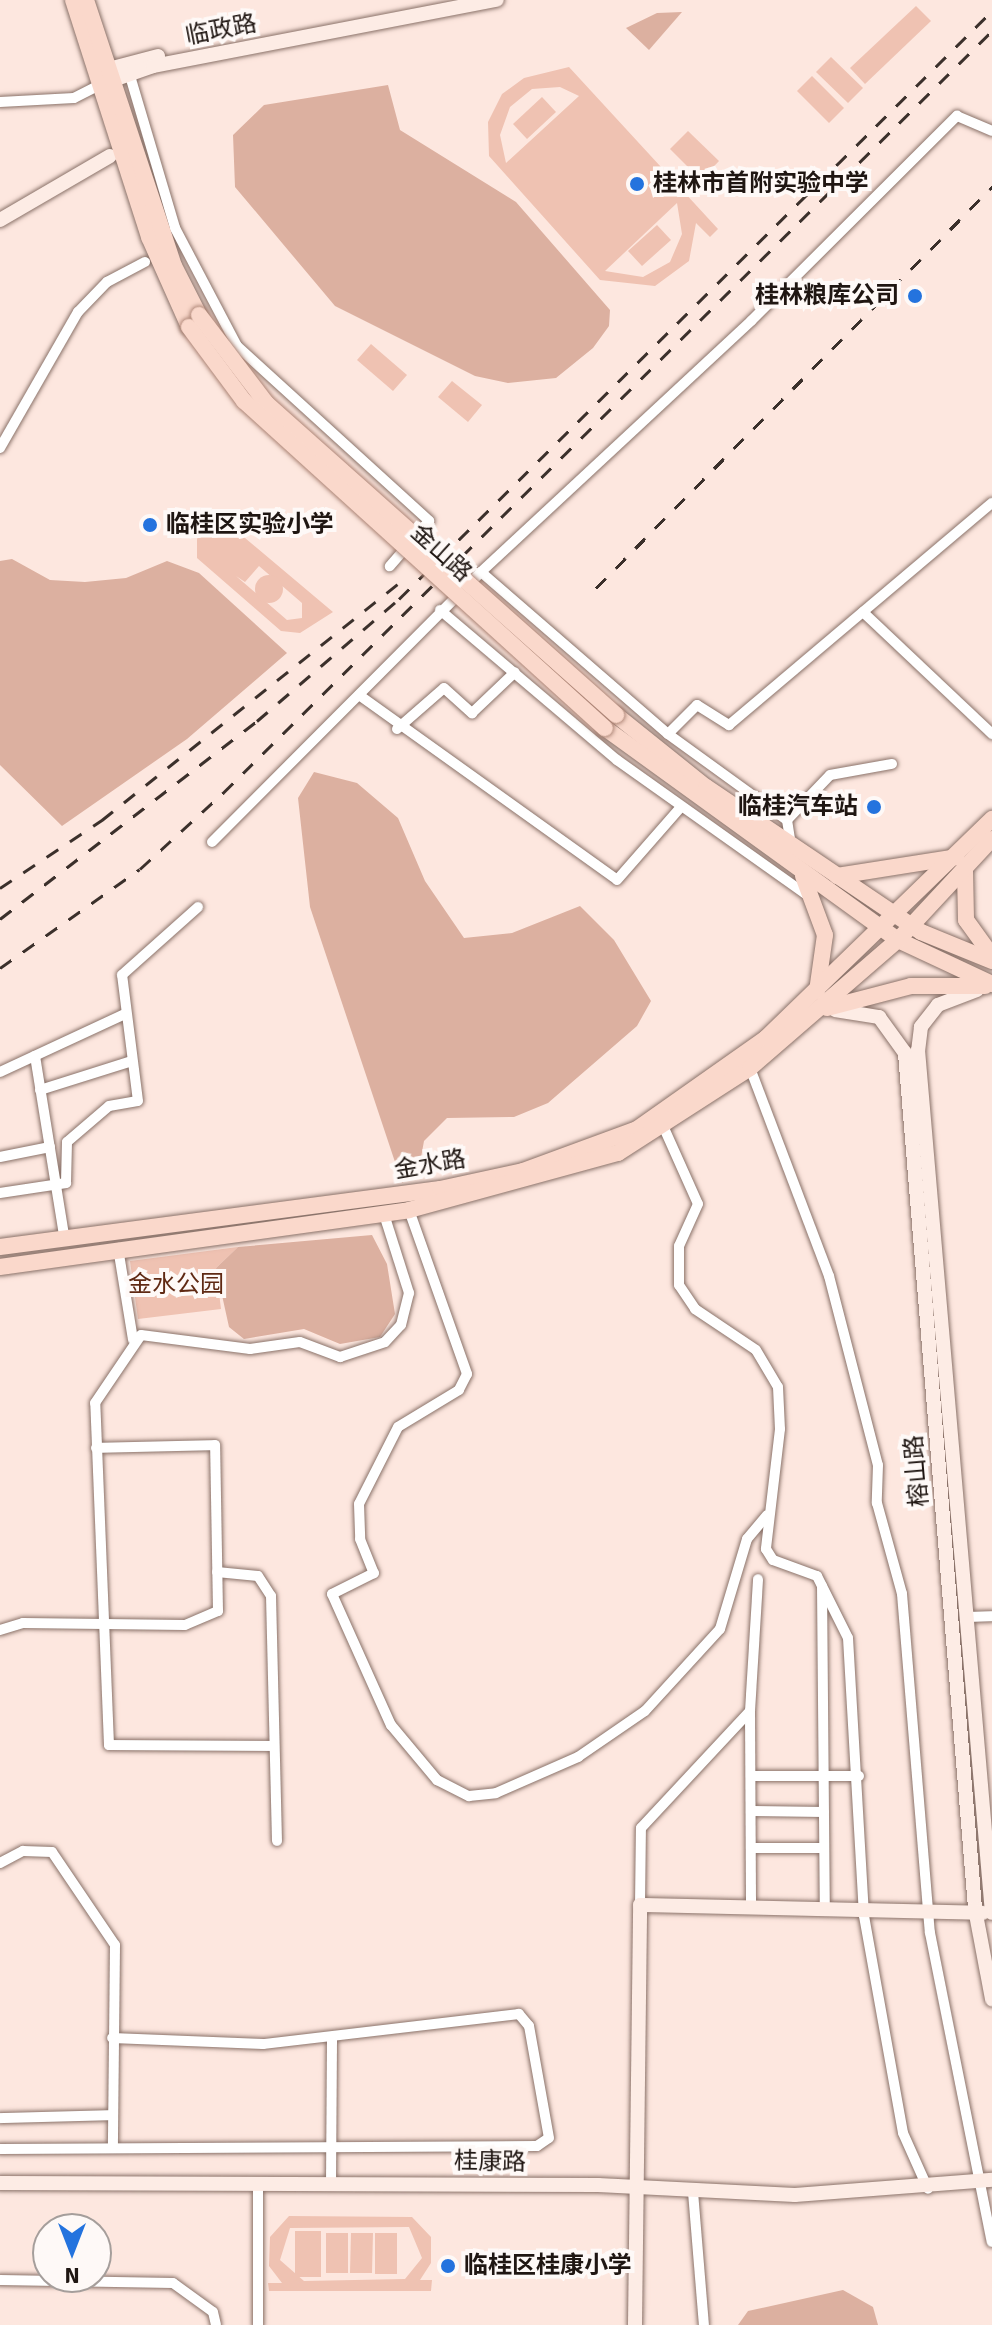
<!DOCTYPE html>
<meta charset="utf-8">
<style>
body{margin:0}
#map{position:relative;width:992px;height:2325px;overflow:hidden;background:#fde7df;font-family:Signika,"Noto Sans SC",sans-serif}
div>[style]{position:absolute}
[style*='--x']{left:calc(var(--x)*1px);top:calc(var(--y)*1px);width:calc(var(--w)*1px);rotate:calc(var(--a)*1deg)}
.green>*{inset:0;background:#efc2b2}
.round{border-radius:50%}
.forest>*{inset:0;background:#dcb0a0}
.roads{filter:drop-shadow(0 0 2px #8a7269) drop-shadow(0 0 2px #8a7269)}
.street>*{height:10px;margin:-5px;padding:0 5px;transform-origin:5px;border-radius:5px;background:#fff}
.secondary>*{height:14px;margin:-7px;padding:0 7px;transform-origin:7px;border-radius:7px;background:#fdece5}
.primary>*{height:16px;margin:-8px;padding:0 8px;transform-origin:8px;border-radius:8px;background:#fad8cb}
.rail>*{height:3px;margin-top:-1.5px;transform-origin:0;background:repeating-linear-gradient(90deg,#3b302b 0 14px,transparent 0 28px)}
.bridges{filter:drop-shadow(0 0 2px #ab8374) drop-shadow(0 0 2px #ab8374)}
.primary-bridge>*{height:16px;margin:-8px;padding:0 8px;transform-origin:8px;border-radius:8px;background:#fad8cb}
.dots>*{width:22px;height:22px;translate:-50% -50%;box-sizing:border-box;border:4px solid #fef9f7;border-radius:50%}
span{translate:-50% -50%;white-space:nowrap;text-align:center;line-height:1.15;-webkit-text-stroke:8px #fef9f7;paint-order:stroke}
.street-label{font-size:24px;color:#1f1612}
.poi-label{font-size:24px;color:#1f1612;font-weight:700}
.left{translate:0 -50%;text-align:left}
.right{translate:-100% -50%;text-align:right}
.park-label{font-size:24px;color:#5f2913}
.north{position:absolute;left:32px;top:2213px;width:80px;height:80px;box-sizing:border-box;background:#fef9f7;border:2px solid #a59e9b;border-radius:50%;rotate:180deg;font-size:22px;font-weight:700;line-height:32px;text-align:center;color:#1f1612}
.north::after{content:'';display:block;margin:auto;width:28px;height:36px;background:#2473de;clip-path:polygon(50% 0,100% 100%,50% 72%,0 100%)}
</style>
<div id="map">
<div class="green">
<i style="clip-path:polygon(916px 6px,931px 21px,865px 84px,850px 68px)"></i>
<i style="clip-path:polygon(831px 57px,863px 88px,848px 103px,816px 72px)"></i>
<i style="clip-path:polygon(evenodd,569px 67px,718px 229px,710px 237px,696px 223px,689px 261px,655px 286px,600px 280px,489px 156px,488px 122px,502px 94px,524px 78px,569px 67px,560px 87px,579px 96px,506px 163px,500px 135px,510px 107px,532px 89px,560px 87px,569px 67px,677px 203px,682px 234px,670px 262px,643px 277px,605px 271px,677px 203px)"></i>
<i style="clip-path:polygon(812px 76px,844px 108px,829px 123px,797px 91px)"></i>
<i style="clip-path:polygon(542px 97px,556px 112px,527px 139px,513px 124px)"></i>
<i style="clip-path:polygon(688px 131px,719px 161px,701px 180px,670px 149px)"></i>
<i style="clip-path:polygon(657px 225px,671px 240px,642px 266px,628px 251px)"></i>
<i style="clip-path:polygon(371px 344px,407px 375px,393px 391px,357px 360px)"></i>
<i style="clip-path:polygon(452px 381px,482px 405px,468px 422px,438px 397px)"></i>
<i style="clip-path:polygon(evenodd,213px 511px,333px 612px,300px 633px,281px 631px,197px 558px,197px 539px,213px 511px,259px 566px,302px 603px,302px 618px,287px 620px,236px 576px,245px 582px,259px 566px)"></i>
<i class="round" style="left:255px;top:575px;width:28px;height:28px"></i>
<i style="clip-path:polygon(238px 1247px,216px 1268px,221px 1309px,138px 1319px,130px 1261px)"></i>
<i style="clip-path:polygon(evenodd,289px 2216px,412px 2217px,431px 2237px,431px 2263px,420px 2280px,432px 2280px,431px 2291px,269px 2291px,268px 2283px,282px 2283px,269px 2266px,270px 2237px,289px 2216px,409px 2227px,422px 2258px,405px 2279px,304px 2281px,280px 2260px,290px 2228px,409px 2227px)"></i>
<i style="clip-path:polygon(295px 2231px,321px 2231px,321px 2277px,295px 2277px)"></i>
<i style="clip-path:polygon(326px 2233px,348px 2233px,348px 2273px,326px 2273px)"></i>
<i style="clip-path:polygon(351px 2233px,373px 2233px,372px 2273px,350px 2273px)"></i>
<i style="clip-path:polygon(375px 2233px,397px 2233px,397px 2274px,375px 2274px)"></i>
</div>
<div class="forest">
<i style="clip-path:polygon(682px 12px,649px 50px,626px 28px,657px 13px)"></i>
<i style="clip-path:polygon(388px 85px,400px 130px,516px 202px,610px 310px,609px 326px,593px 348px,556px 378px,508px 383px,475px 376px,335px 306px,235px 187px,233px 135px,264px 105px)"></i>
<i style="clip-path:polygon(12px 559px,50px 580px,85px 582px,126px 578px,167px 561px,199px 573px,287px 653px,187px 739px,62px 826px,0 765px,0 561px)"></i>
<i style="clip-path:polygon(314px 772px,357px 783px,398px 818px,425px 881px,464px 938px,512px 933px,580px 906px,614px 940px,651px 1001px,637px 1026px,548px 1103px,514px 1117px,447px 1118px,424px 1141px,418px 1174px,402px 1183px,310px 907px,298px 798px)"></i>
<i style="clip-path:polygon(372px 1235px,387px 1264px,395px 1314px,380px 1337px,340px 1344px,304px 1329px,244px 1339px,229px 1327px,216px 1268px,238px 1247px)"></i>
<i style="clip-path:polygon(843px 2290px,873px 2307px,878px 2325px,738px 2325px,748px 2311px)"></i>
</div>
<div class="roads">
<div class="street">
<i style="--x:128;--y:69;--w:166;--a:73.5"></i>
<i style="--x:175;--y:228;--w:133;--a:62.3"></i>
<i style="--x:237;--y:346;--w:260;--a:42.3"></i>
<i style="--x:429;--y:521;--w:60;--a:130.9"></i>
<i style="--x:0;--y:102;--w:74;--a:-3.1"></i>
<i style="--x:74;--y:98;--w:27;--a:-27"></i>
<i style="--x:0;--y:448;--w:157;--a:-60.2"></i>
<i style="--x:78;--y:312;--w:42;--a:-46"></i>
<i style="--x:107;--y:282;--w:43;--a:-27.8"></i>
<i style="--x:481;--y:572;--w:369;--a:-42.9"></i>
<i style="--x:751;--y:321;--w:291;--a:-44.9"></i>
<i style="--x:957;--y:116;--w:38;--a:23"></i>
<i style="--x:440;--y:610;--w:232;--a:40.3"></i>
<i style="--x:617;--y:760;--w:238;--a:35.4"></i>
<i style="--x:863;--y:612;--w:178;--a:43.4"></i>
<i style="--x:359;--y:695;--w:317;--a:35.6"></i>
<i style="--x:617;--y:880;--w:96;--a:-48.8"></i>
<i style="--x:397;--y:729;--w:62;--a:-41.1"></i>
<i style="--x:444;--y:688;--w:38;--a:42"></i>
<i style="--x:472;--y:713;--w:59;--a:-43.6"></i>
<i style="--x:668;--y:734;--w:147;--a:35.9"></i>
<i style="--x:787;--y:820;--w:24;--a:81"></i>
<i style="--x:787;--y:820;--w:62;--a:-46.3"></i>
<i style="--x:830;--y:775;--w:63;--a:-10.1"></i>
<i style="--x:212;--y:842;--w:381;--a:-45.1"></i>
<i style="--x:481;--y:572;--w:247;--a:40.9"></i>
<i style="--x:668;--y:734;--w:41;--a:-45"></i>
<i style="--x:697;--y:705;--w:38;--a:32"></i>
<i style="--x:729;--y:725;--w:344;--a:-40.2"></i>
<i style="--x:35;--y:1056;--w:182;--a:80.8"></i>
<i style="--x:750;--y:1068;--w:222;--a:69.2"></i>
<i style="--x:829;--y:1276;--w:195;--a:75.5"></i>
<i style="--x:878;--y:1465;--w:38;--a:92"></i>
<i style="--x:877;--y:1503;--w:94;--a:74.6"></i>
<i style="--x:902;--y:1594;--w:340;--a:85.3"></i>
<i style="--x:930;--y:1933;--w:315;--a:78.7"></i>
<i style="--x:0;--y:1072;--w:138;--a:-24.9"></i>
<i style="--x:40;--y:1090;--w:96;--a:-17.5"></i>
<i style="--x:664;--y:1128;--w:83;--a:65.9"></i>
<i style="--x:698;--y:1204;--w:46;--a:114.3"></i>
<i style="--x:679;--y:1246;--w:39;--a:90"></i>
<i style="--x:679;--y:1285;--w:29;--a:56"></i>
<i style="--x:695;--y:1309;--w:73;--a:33.9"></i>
<i style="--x:756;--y:1350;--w:43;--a:59.3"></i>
<i style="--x:778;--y:1387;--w:42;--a:87.3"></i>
<i style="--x:780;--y:1429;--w:121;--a:96.7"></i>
<i style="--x:766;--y:1549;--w:13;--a:58"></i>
<i style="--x:773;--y:1560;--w:47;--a:20"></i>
<i style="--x:817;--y:1576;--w:69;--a:63.4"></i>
<i style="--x:848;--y:1638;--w:278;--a:86.7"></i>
<i style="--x:864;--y:1916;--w:220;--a:79.8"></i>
<i style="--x:903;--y:2133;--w:61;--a:65.9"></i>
<i style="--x:0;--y:1157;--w:51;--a:-11.3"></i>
<i style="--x:0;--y:1193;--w:67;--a:-8.6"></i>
<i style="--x:66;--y:1183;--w:41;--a:-88.6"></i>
<i style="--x:67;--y:1142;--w:55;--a:-40.6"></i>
<i style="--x:109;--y:1106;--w:29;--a:-10"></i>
<i style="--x:138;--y:1101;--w:127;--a:-97.2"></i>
<i style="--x:122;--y:975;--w:102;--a:-41.8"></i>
<i style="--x:409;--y:1210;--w:174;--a:70.5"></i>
<i style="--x:467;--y:1374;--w:18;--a:117"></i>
<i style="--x:459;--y:1390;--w:71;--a:148.8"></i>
<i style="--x:398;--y:1427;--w:86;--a:116.9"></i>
<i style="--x:359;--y:1504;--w:35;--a:88"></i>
<i style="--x:360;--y:1539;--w:37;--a:68"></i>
<i style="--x:374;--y:1573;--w:47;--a:153.4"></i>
<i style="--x:332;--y:1594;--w:144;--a:65.8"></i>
<i style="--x:391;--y:1725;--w:72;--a:50.1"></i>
<i style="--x:437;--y:1780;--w:36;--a:27"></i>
<i style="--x:469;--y:1796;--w:27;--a:-6"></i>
<i style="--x:496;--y:1793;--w:90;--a:-23.7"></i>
<i style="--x:578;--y:1757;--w:81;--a:-34.5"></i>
<i style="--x:645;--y:1711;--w:111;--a:-47.6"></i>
<i style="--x:720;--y:1629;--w:94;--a:-73.3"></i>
<i style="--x:747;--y:1539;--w:31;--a:-50"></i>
<i style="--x:118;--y:1248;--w:93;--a:80.7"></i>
<i style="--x:217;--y:1572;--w:41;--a:5.6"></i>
<i style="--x:258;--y:1576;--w:24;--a:57"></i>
<i style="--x:271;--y:1596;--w:245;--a:88.6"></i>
<i style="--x:822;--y:1586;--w:323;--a:89.5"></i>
<i style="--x:965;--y:1617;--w:27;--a:-2"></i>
<i style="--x:0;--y:1630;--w:24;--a:-17"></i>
<i style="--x:23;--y:1623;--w:162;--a:0.7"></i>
<i style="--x:185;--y:1625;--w:36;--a:-23"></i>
<i style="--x:218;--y:1611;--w:166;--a:-91"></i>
<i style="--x:215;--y:1445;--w:119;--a:178.6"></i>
<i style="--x:750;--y:1711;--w:196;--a:89.7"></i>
<i style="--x:274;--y:1746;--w:165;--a:-179.7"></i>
<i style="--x:109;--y:1745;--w:342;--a:-92.3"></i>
<i style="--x:95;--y:1403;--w:82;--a:-55.9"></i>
<i style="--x:141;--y:1335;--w:110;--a:7.3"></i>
<i style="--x:250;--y:1349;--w:50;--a:-8"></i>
<i style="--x:300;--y:1342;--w:43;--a:20.6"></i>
<i style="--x:340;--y:1357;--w:47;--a:-18.4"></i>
<i style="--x:385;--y:1342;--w:23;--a:-47"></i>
<i style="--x:401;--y:1325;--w:33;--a:-76"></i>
<i style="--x:409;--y:1293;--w:83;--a:-107.6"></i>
<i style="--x:754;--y:1776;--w:105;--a:0"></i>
<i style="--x:753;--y:1811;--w:71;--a:0.8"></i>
<i style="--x:753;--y:1848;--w:71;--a:0"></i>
<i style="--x:0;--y:1863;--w:26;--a:-28"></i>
<i style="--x:23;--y:1851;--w:29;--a:2"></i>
<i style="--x:52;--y:1852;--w:112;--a:55.9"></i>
<i style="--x:115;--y:1945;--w:200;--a:90.6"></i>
<i style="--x:640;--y:1905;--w:77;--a:-89.3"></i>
<i style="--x:641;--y:1828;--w:160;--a:-47"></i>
<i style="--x:750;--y:1711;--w:132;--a:-86.5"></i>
<i style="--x:0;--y:2118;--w:112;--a:-1.5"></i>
<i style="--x:0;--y:2149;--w:537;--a:-0.32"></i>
<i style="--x:537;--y:2146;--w:14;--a:-34"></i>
<i style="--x:549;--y:2138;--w:114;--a:-100.1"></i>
<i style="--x:529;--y:2026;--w:16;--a:-130"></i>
<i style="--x:519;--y:2014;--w:258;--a:173.3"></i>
<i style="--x:263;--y:2044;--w:151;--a:-177.7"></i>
<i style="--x:258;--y:2183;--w:142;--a:90"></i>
<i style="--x:331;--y:2183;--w:144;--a:-89.6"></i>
<i style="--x:693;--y:2192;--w:133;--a:85.3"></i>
<i style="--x:0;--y:2280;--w:173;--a:1"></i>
<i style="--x:173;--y:2283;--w:49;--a:35.9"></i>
<i style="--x:213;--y:2312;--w:13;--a:77"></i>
</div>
<div class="secondary">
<i style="--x:101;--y:71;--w:59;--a:-14.7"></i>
<i style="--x:102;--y:84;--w:54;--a:-19.4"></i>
<i style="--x:153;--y:66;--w:350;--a:-10.9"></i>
<i style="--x:0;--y:220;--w:127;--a:-30.2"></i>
<i style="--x:977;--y:990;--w:42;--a:159"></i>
<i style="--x:938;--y:1005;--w:28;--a:128"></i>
<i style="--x:921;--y:1027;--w:23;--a:97"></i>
<i style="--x:918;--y:1050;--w:866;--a:85.1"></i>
<i style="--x:835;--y:1010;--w:45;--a:9"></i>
<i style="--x:879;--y:1017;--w:44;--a:54.2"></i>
<i style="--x:905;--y:1053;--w:859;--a:85.32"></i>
<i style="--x:975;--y:1909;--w:92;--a:79.3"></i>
<i style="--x:0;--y:2183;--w:598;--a:0.19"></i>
<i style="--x:598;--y:2185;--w:197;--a:2.9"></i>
<i style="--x:795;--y:2195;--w:198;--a:-4.4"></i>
<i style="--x:635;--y:2325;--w:420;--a:-89.3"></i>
<i style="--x:640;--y:1905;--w:343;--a:1.3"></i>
</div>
<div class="primary">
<i style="--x:73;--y:0;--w:249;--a:72.2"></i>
<i style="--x:149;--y:237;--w:98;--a:66"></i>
<i style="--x:86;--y:0;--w:280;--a:71.7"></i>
<i style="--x:174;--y:266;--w:55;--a:63"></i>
<i style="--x:616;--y:715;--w:115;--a:38.7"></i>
<i style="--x:706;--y:787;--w:259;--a:34"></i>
<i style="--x:921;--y:932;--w:77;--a:22.2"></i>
<i style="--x:605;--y:728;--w:362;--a:35.9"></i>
<i style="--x:898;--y:940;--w:104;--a:25.1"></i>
<i style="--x:965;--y:871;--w:49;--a:88.8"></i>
<i style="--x:966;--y:920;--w:44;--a:54.2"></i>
<i style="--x:803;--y:876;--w:63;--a:69.6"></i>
<i style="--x:825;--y:935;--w:57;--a:98.1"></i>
<i style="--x:837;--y:876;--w:121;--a:-9"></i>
<i style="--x:827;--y:1008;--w:87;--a:-14.7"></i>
<i style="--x:911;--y:986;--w:74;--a:0"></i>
<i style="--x:0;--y:1247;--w:444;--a:-7.5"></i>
<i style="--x:440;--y:1189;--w:85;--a:-12.2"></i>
<i style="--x:523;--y:1171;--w:121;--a:-20.2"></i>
<i style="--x:637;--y:1129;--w:158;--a:-35.2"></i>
<i style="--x:766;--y:1038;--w:315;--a:-44.1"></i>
<i style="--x:0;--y:1267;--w:413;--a:-7.9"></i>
<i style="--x:409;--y:1210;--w:217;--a:-15.3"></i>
<i style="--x:618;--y:1153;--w:157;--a:-32.8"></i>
<i style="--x:750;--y:1068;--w:196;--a:-40.9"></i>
<i style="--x:898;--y:940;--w:138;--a:-47.1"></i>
</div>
</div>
<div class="rail">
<i style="--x:596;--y:588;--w:564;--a:-45.36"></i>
<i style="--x:0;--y:888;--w:123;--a:-33.7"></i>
<i style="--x:102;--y:820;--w:381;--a:-38.6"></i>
<i style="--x:0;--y:919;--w:324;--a:-37.6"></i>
<i style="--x:257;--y:721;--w:187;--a:-40.7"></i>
<i style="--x:399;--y:599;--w:835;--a:-44.76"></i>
<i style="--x:0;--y:968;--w:171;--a:-35.3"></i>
<i style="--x:140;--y:869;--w:113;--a:-42.5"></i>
<i style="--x:223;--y:793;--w:1083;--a:-44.74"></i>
</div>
<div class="bridges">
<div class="primary-bridge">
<i style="--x:199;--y:315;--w:111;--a:52.7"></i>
<i style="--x:266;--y:403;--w:469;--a:41.7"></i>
<i style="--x:189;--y:327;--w:92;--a:53.4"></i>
<i style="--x:244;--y:401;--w:487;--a:42.2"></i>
</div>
</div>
<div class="dots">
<i style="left:637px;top:184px;background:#2473de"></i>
<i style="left:915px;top:296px;background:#2473de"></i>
<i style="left:150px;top:525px;background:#2473de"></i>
<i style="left:874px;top:807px;background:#2473de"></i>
<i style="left:448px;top:2266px;background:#2473de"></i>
</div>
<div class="street-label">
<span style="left:221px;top:30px;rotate:-11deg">临政路</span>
<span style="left:441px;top:553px;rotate:42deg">金山路</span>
<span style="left:430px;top:1165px;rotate:-10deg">金水路</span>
<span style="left:917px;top:1471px;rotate:-95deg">榕山路</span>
<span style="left:490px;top:2162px;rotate:1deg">桂康路</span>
</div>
<div class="poi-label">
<span class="left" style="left:653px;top:184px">桂林市首附实验中学</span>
<span class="right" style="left:899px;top:296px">桂林粮库公司</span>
<span class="left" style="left:166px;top:525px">临桂区实验小学</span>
<span class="right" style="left:858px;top:807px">临桂汽车站</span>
<span class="left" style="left:464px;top:2266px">临桂区桂康小学</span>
</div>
<div class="park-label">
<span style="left:176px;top:1285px">金水公园</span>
</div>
<div class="north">N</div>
</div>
